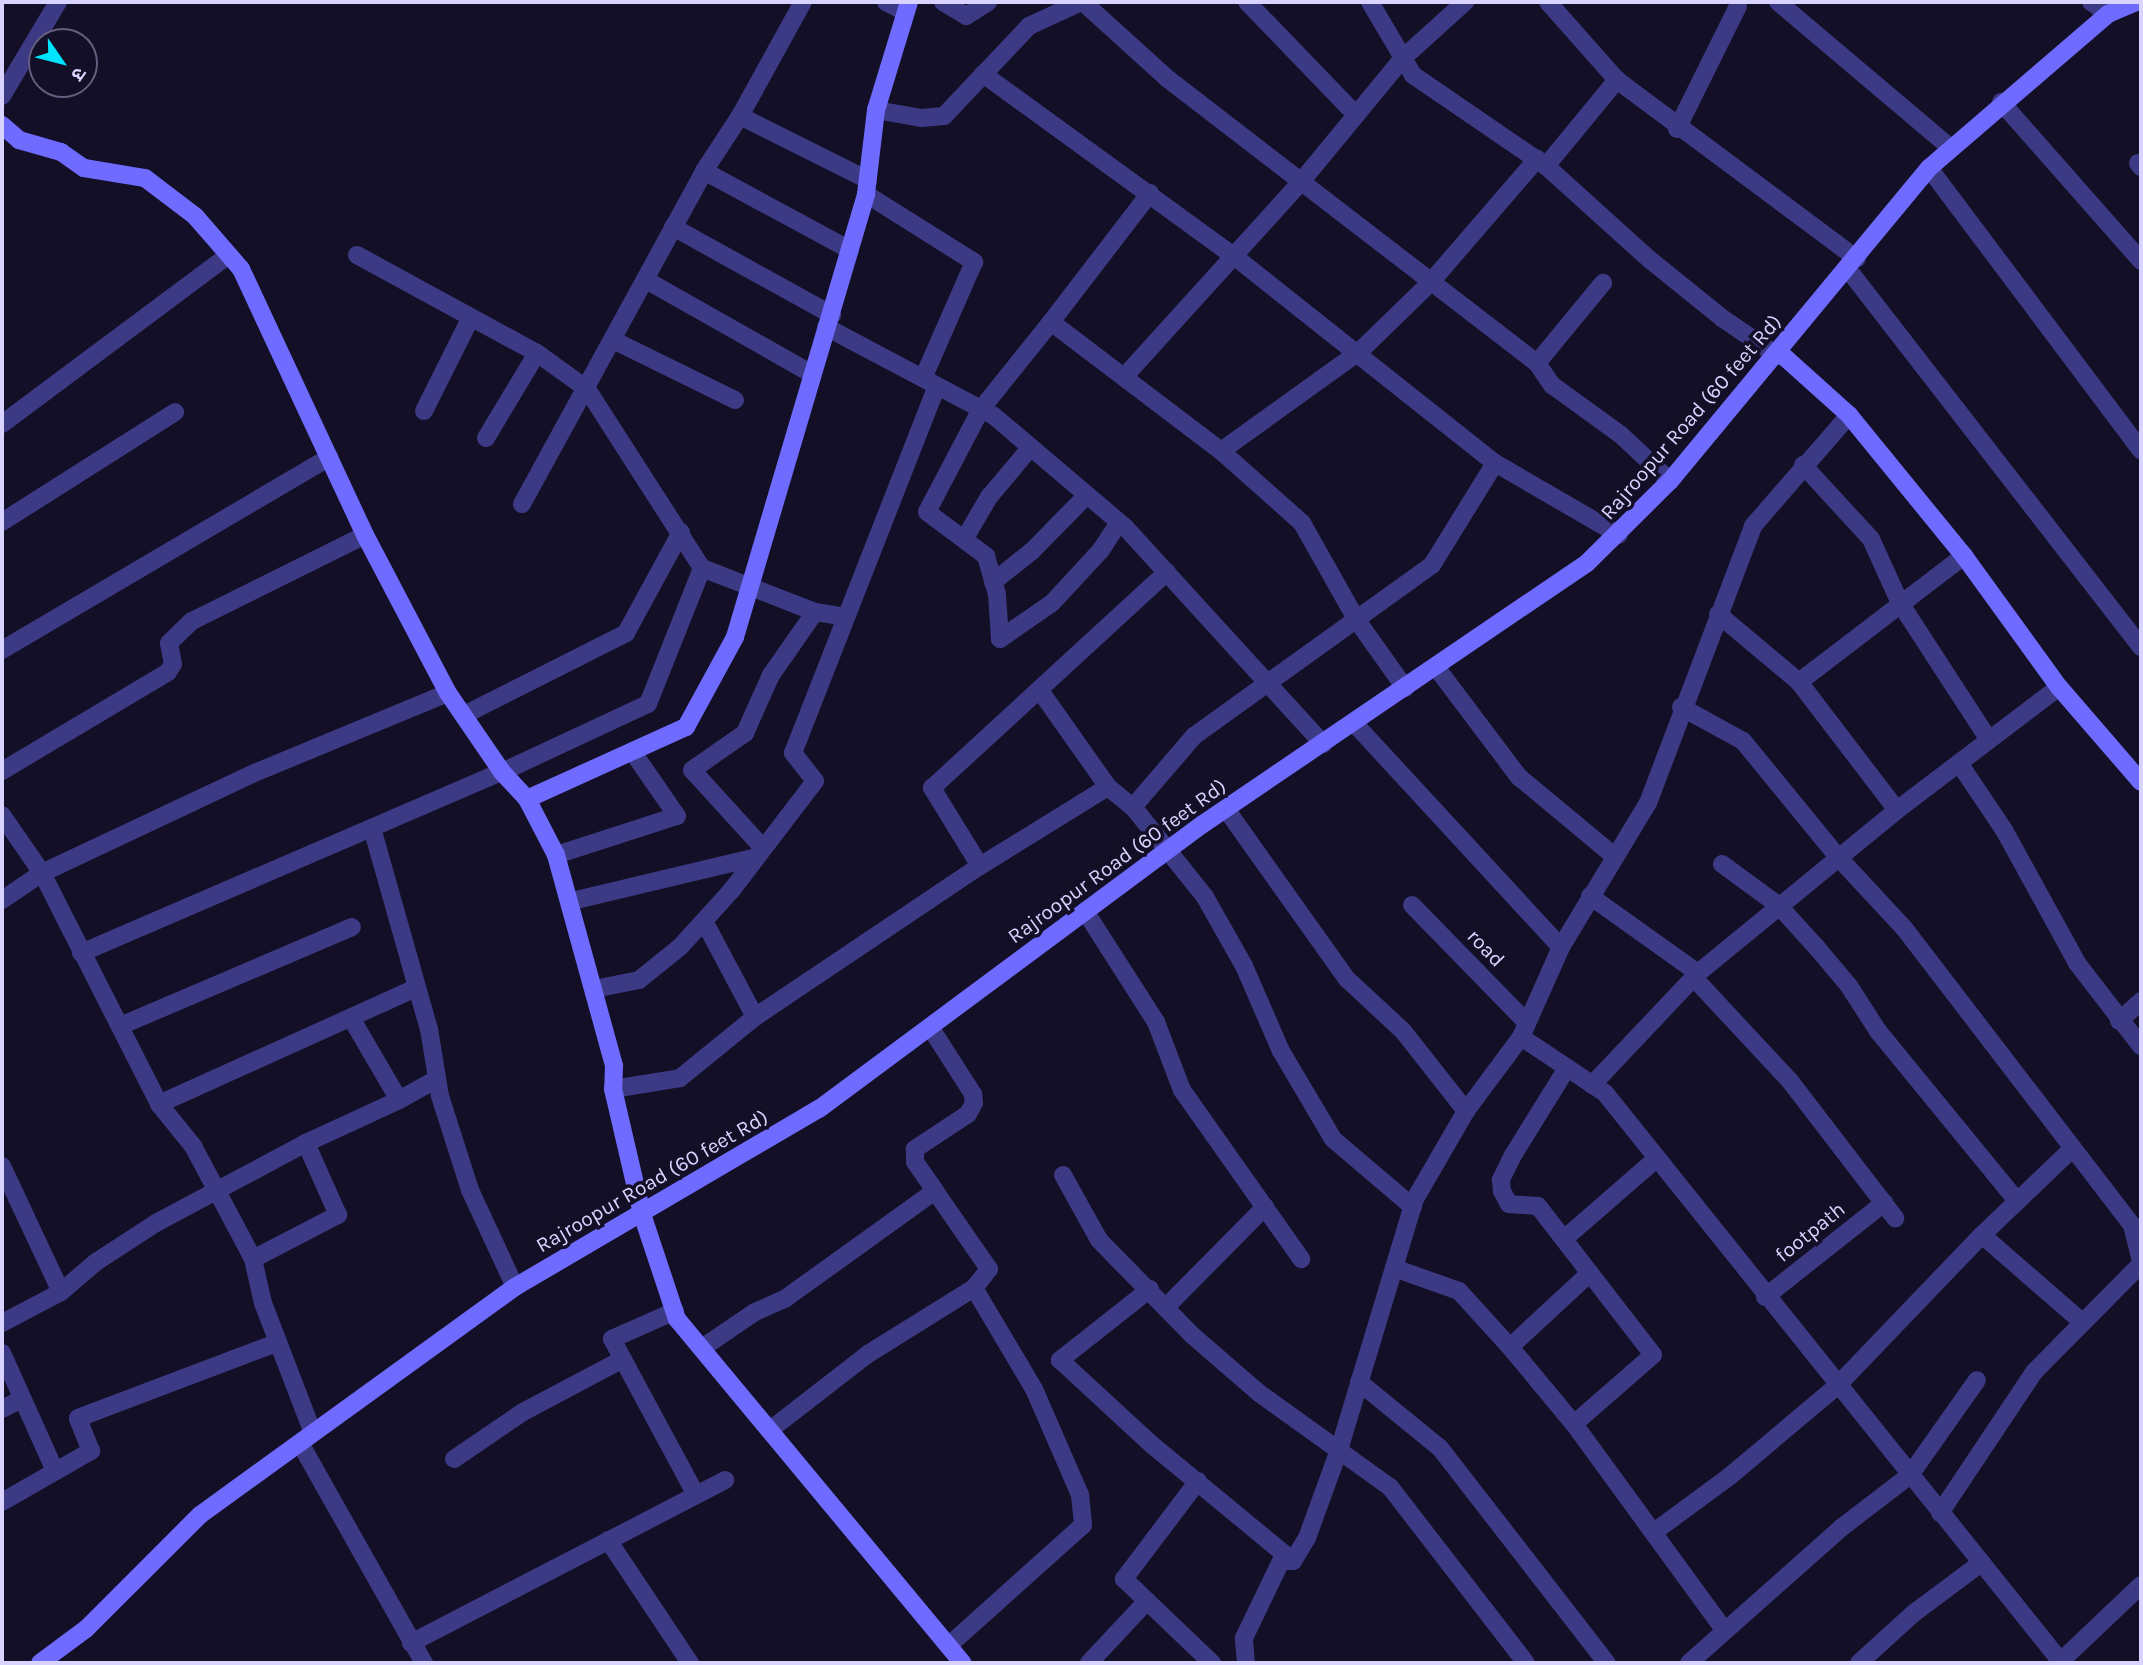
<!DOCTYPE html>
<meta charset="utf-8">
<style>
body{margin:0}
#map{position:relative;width:2143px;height:1665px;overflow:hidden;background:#130f26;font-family:Karla,"Noto Sans Devanagari",sans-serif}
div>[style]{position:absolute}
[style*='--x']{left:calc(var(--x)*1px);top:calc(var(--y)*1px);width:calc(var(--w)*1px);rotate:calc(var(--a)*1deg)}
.street>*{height:18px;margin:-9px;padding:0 9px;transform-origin:9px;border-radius:9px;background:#3d3a85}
.secondary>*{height:18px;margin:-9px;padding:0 9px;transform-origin:9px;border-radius:9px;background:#6f6bff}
span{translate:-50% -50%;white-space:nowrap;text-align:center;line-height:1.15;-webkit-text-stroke:7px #130f26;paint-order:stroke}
.street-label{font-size:21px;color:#d9d4ff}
.frame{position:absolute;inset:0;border:4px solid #d9d4ff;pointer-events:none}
.north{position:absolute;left:28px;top:28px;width:70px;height:70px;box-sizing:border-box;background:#130f26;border:2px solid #625e7d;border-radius:50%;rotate:125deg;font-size:19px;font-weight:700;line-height:28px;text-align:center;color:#d9d4ff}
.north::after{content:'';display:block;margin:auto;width:24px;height:32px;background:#00e5ff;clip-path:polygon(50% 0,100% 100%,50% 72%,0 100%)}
</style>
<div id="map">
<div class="street">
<i style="--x:886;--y:2;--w:19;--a:28"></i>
<i style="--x:943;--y:2;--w:27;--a:31"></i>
<i style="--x:966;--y:16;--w:26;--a:-32"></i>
<i style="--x:1083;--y:2;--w:115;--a:42.2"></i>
<i style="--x:1168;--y:79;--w:466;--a:37.6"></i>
<i style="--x:1537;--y:363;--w:27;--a:56"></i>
<i style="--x:1552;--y:385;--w:85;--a:35.9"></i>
<i style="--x:1621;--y:435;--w:67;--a:43.2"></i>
<i style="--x:1247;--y:2;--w:156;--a:46"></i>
<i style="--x:1370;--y:2;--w:85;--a:59.5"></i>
<i style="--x:1413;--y:75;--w:161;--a:34.4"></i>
<i style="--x:1546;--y:166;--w:139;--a:42.1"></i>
<i style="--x:1649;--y:259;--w:94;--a:38.9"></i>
<i style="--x:1722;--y:318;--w:68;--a:34.2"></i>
<i style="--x:1548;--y:2;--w:104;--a:48.5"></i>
<i style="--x:1617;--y:80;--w:299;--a:36.7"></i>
<i style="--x:1778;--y:2;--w:226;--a:40.2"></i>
<i style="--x:2091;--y:2;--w:21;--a:35"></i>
<i style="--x:983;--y:74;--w:311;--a:36"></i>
<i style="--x:1235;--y:257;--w:332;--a:38.4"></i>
<i style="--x:1495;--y:463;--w:143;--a:30.1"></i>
<i style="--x:2;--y:96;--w:109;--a:-59.2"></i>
<i style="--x:2001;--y:102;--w:212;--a:48.6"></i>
<i style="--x:876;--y:110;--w:47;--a:9.9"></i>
<i style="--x:922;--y:118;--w:22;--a:-5"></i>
<i style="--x:944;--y:116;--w:124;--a:-46.6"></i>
<i style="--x:1029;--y:26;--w:57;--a:-24.8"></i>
<i style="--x:740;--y:116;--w:130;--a:-61.1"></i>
<i style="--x:1677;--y:129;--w:137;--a:-63.6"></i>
<i style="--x:2138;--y:163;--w:5;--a:53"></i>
<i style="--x:1546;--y:166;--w:112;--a:-50.5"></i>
<i style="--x:1929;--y:168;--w:353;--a:53.1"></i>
<i style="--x:704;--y:171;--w:166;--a:28.4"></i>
<i style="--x:1150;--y:193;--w:163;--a:127.5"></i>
<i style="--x:1051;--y:322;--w:213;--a:37.2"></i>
<i style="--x:1221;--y:451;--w:108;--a:41.6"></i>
<i style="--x:1302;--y:523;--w:110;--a:60.6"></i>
<i style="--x:1356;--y:619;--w:85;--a:54.6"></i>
<i style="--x:866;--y:194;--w:128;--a:32.2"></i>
<i style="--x:974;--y:262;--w:127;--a:113.7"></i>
<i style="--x:673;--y:227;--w:182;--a:29"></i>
<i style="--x:357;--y:255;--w:205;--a:28.6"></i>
<i style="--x:537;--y:353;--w:62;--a:35.8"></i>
<i style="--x:587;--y:389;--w:213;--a:57.3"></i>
<i style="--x:702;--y:568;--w:121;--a:21.3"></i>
<i style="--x:815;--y:612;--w:31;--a:9"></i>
<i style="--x:1847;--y:268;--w:480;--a:52.2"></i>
<i style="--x:646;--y:280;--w:191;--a:29.5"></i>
<i style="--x:1051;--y:322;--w:112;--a:128.8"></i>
<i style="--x:981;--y:409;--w:116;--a:117.7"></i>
<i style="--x:927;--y:512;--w:74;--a:36.7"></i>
<i style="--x:986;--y:556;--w:40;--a:74"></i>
<i style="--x:997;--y:594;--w:45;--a:86.2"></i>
<i style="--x:1000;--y:639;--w:63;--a:-34.7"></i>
<i style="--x:1052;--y:603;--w:72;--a:-47.2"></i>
<i style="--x:1101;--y:550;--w:33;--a:-57"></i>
<i style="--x:826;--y:327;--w:190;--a:27.9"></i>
<i style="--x:994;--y:416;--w:172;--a:40.3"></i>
<i style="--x:1125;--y:527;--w:294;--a:47.6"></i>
<i style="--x:613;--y:340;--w:136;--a:26.2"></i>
<i style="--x:1537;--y:363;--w:104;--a:-50.5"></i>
<i style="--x:1124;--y:377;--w:262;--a:-47.8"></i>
<i style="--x:1300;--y:183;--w:162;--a:-50.5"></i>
<i style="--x:1403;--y:58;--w:84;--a:-42.1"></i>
<i style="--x:424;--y:411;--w:105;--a:-63.4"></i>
<i style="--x:2;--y:424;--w:283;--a:-36.7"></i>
<i style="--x:486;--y:438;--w:99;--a:-59"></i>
<i style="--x:1221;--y:451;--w:170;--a:-35.7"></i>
<i style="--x:1359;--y:352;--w:99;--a:-44.2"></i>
<i style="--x:1430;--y:283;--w:164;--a:-49.2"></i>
<i style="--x:1803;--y:465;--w:100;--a:47.4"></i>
<i style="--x:1871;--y:539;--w:70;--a:65.6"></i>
<i style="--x:1900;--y:603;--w:163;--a:57"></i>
<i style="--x:522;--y:504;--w:379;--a:-61.3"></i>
<i style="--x:704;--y:171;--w:66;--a:-56.8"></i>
<i style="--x:740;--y:116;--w:143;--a:26.6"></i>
<i style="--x:2;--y:522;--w:205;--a:-32.4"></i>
<i style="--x:965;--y:538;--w:48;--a:-59.7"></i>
<i style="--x:989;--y:497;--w:65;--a:-50"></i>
<i style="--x:993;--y:582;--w:50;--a:-38.5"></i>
<i style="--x:1032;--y:551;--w:78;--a:-45.5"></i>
<i style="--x:1718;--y:614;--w:106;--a:40"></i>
<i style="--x:1799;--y:682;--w:161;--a:52.6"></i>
<i style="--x:2;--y:650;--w:380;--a:-30.5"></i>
<i style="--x:1436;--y:667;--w:138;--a:53"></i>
<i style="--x:1519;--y:777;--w:124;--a:39.7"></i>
<i style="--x:1799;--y:682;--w:208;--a:-37.4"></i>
<i style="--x:1041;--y:692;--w:116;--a:54.8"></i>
<i style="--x:1108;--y:787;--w:32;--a:39"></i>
<i style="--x:1133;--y:807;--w:115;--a:51.3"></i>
<i style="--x:1205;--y:897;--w:79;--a:60.5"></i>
<i style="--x:1244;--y:966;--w:93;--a:66.5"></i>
<i style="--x:1281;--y:1051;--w:102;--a:59.4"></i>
<i style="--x:1333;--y:1139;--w:105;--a:40.4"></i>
<i style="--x:1681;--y:707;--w:71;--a:28.7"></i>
<i style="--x:1743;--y:741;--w:150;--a:50.7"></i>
<i style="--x:1838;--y:857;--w:97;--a:47.1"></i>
<i style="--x:1904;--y:928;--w:374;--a:52.5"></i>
<i style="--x:2132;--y:1225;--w:38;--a:76"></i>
<i style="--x:464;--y:715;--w:182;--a:-26.8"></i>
<i style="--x:626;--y:633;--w:115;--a:-61.4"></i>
<i style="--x:1354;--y:723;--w:305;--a:47.3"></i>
<i style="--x:1959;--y:763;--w:81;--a:56.1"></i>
<i style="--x:2004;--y:830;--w:152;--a:61.2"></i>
<i style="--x:2077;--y:963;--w:105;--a:52.4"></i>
<i style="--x:2;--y:771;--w:193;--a:-30.8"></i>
<i style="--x:168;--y:672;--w:9;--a:-58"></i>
<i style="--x:173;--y:664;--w:21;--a:-101"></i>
<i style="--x:169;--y:643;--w:32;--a:-44"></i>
<i style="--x:192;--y:621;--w:193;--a:-26.4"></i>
<i style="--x:1133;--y:807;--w:94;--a:-49.3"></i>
<i style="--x:1194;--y:736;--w:293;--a:-35.7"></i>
<i style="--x:1432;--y:565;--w:120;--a:-58.3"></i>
<i style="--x:1226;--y:809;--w:209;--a:54.6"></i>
<i style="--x:1347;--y:979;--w:76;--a:42.9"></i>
<i style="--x:1403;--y:1031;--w:102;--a:51.8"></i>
<i style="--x:2;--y:815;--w:70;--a:55.4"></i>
<i style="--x:42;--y:873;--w:259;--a:63.1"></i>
<i style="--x:159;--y:1104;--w:54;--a:51"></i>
<i style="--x:193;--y:1146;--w:128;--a:62"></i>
<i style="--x:253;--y:1259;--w:45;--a:77.2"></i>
<i style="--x:263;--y:1303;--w:139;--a:69"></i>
<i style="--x:372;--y:828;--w:209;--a:74.2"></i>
<i style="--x:429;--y:1029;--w:68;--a:80.7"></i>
<i style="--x:440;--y:1096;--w:99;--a:72.3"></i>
<i style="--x:470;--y:1190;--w:107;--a:65.1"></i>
<i style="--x:763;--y:848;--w:105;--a:-132.3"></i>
<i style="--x:692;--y:770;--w:65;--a:-34.9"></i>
<i style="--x:745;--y:733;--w:64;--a:-65.9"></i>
<i style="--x:771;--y:675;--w:77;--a:-55.1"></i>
<i style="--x:556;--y:855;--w:127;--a:-17.9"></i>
<i style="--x:677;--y:816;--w:79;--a:-124.7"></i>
<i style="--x:1722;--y:864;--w:69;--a:36.2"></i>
<i style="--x:1778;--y:905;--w:59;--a:47.7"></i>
<i style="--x:1818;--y:949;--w:48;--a:50"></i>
<i style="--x:1849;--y:986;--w:54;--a:57.2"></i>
<i style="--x:1878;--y:1031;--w:220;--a:50.7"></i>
<i style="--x:980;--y:866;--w:92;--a:-121.6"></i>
<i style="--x:932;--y:788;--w:319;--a:-42.6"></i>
<i style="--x:1590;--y:896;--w:133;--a:35.5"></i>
<i style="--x:2;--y:900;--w:48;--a:-34"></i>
<i style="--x:42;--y:873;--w:232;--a:-25.2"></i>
<i style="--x:252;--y:774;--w:212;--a:-22.5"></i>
<i style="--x:572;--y:901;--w:190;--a:-13.4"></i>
<i style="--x:1412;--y:905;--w:165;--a:45.7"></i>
<i style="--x:1085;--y:911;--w:132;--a:57.4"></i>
<i style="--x:1156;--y:1022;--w:73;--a:69.1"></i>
<i style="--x:1182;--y:1090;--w:207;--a:54.8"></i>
<i style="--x:704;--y:921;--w:109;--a:62"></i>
<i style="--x:81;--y:953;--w:458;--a:-23.3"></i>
<i style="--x:502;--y:772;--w:161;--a:-25"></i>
<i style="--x:648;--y:704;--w:146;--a:-68.3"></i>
<i style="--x:1694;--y:978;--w:141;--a:47"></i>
<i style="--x:1790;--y:1081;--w:173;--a:52.5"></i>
<i style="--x:594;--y:989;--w:46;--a:-11.3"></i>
<i style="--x:639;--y:980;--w:53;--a:-38.8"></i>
<i style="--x:680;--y:947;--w:76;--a:-47.7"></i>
<i style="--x:731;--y:891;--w:138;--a:-52.6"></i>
<i style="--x:815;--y:781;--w:36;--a:-128"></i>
<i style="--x:793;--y:753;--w:394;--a:-68.6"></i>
<i style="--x:2119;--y:1021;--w:30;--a:-42"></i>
<i style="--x:120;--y:1026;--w:252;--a:-23.1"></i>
<i style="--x:930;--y:1027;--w:80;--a:57.3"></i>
<i style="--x:973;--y:1094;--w:9;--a:84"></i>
<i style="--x:974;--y:1103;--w:13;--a:119"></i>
<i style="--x:968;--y:1114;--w:64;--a:146.6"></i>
<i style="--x:915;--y:1149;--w:13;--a:90"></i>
<i style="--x:915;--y:1162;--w:35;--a:55"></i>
<i style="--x:1521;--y:1037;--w:101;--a:33.7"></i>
<i style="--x:1605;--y:1093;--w:731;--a:51.28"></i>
<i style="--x:1567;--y:1068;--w:102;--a:121.8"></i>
<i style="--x:1513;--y:1155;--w:28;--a:116"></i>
<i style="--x:1501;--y:1180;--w:11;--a:85"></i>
<i style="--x:1502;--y:1191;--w:15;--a:62"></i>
<i style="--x:1509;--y:1204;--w:29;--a:4"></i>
<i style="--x:1538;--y:1206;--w:188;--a:52.3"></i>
<i style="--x:1653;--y:1355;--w:105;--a:138.9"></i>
<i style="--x:1592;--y:1085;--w:154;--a:-46.6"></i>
<i style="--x:1698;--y:973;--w:257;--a:-39.3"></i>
<i style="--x:1897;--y:810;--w:203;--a:-37.2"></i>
<i style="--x:613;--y:1089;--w:68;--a:-9.3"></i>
<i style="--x:680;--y:1078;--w:97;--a:-39.1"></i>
<i style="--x:755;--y:1017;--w:271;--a:-33.9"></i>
<i style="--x:980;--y:866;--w:150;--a:-31.7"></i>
<i style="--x:399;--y:1100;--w:43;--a:-28.9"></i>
<i style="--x:159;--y:1104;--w:280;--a:-24.3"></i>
<i style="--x:2;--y:1166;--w:139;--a:64.9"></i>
<i style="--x:1063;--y:1175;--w:74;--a:61"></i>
<i style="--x:1099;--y:1240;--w:133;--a:45.6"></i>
<i style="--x:1192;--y:1335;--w:89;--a:40.9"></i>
<i style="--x:1259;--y:1393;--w:161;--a:35.7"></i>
<i style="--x:1390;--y:1487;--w:222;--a:52.3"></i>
<i style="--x:1982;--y:1235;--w:133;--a:41"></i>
<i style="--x:1564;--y:1239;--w:121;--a:-41"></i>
<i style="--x:253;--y:1259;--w:96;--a:-27.4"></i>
<i style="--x:338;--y:1215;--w:79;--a:-114"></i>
<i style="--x:306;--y:1143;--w:102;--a:-24.8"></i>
<i style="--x:399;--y:1100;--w:95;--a:-120.3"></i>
<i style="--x:1394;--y:1268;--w:69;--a:19.5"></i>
<i style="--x:1459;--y:1291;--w:76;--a:47.7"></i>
<i style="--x:1510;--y:1347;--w:100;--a:50.3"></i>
<i style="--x:1574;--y:1424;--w:255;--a:53.9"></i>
<i style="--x:1150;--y:1289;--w:115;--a:141.7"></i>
<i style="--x:1060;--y:1360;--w:124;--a:42.7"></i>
<i style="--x:1151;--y:1444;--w:184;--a:39.5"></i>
<i style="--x:1765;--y:1297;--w:152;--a:-38.3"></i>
<i style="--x:1166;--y:1307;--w:141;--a:-45.3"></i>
<i style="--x:675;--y:1311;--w:69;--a:156"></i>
<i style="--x:612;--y:1339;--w:177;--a:61.7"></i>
<i style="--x:2;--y:1323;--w:67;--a:-27.7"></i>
<i style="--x:61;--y:1292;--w:46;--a:-40.6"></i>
<i style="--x:96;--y:1262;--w:72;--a:-33"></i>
<i style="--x:156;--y:1223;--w:170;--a:-28.1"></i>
<i style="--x:1510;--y:1347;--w:109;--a:-42.8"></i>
<i style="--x:702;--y:1348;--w:64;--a:-34.2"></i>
<i style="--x:755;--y:1312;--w:34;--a:-24"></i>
<i style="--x:786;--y:1298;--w:183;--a:-35.7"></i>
<i style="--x:935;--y:1191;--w:95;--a:55.3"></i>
<i style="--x:989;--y:1269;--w:24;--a:128"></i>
<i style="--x:2;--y:1353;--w:129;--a:65.8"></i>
<i style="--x:1359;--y:1382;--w:104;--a:39.2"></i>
<i style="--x:1440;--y:1448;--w:272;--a:52.2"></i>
<i style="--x:2;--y:1409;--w:22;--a:-27"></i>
<i style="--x:770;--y:1430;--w:124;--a:-37.8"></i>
<i style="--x:868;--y:1354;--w:125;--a:-31.9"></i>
<i style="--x:974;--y:1288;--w:117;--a:59.3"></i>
<i style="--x:1034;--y:1389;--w:116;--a:66.5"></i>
<i style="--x:1080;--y:1495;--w:30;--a:84"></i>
<i style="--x:1083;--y:1525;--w:181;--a:138.1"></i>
<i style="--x:300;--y:1443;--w:253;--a:60.6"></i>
<i style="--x:454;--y:1459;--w:83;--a:-34.3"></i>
<i style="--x:523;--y:1412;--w:113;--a:-27.9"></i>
<i style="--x:1198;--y:1481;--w:123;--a:127.1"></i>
<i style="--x:1124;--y:1579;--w:122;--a:43.7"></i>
<i style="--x:2;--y:1502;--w:103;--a:-29.8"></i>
<i style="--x:91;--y:1451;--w:35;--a:-112"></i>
<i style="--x:78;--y:1418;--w:213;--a:-20.7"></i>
<i style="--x:1940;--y:1513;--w:169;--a:-56.3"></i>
<i style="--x:2034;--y:1372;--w:152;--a:-45.3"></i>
<i style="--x:1654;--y:1532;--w:94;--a:-36.4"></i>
<i style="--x:1730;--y:1476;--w:140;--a:-40.1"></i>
<i style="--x:1837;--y:1386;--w:209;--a:-46.2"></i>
<i style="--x:1982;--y:1235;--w:123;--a:-43.7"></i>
<i style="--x:608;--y:1540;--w:148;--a:56.3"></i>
<i style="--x:411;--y:1643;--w:354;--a:-27.4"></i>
<i style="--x:2061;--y:1661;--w:110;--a:-43.5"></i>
<i style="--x:1089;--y:1663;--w:85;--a:-46.9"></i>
<i style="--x:1246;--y:1663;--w:25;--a:-95"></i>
<i style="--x:1244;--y:1638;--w:85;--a:-64.3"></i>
<i style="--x:1281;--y:1561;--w:12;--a:0"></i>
<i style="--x:1293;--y:1561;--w:27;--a:-59"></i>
<i style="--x:1307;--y:1538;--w:94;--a:-70"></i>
<i style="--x:1339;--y:1450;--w:262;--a:-73.2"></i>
<i style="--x:1415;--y:1199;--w:102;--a:-59.9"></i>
<i style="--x:1466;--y:1111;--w:92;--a:-53.4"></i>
<i style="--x:1521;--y:1037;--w:98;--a:-66"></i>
<i style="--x:1561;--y:947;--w:168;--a:-58.9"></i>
<i style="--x:1648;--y:803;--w:296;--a:-69.2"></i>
<i style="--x:1753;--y:526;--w:147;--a:-49.1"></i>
<i style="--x:1689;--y:1663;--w:203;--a:-41.6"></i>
<i style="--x:1841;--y:1528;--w:87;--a:-37.5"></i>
<i style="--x:1910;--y:1475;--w:116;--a:-54.8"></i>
<i style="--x:1859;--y:1663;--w:74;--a:-42.3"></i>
<i style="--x:1914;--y:1613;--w:84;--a:-36.7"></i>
</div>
<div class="secondary">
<i style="--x:2;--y:125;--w:23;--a:41"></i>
<i style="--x:19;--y:140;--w:44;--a:15.9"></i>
<i style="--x:61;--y:152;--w:28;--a:35"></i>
<i style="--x:84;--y:168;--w:62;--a:9.3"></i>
<i style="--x:145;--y:178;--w:63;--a:37.2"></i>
<i style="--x:195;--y:216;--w:70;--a:49"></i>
<i style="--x:241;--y:269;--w:293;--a:65"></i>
<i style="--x:365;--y:535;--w:178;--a:62.3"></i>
<i style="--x:448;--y:693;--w:96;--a:55.6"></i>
<i style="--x:502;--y:772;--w:37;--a:47"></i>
<i style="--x:527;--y:799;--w:63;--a:62.6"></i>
<i style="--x:556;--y:855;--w:219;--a:74.6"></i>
<i style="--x:614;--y:1066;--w:23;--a:92"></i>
<i style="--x:613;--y:1089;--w:128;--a:76.9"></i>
<i style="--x:642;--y:1214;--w:111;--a:71.6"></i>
<i style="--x:677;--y:1319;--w:447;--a:50.3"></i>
<i style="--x:1780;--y:353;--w:93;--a:41.9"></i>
<i style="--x:1849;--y:415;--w:182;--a:50.8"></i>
<i style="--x:1964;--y:556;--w:162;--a:54.1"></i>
<i style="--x:2059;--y:687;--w:125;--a:49.2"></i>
<i style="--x:527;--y:799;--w:175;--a:-24.4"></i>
<i style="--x:686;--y:727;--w:102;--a:-61.4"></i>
<i style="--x:735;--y:637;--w:462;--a:-73.5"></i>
<i style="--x:866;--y:194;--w:85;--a:-83.2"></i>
<i style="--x:876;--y:110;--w:113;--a:-73"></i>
<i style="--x:40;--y:1663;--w:57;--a:-36.5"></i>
<i style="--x:86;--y:1629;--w:161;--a:-45"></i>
<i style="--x:200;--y:1515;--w:389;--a:-35.9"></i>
<i style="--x:515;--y:1287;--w:352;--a:-30.4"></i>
<i style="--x:819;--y:1109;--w:478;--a:-36.6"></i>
<i style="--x:1203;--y:824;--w:464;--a:-34.2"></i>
<i style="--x:1587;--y:563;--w:117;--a:-44.7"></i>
<i style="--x:1670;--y:481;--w:406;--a:-50.4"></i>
<i style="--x:1929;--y:168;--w:236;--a:-40.7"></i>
<i style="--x:2108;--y:14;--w:30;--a:-23"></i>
</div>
<div class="street-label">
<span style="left:1691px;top:417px;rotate:-49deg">Rajroopur Road (60 feet Rd)</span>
<span style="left:1117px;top:861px;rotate:-36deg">Rajroopur Road (60 feet Rd)</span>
<span style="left:1486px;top:948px;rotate:46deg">road</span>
<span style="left:652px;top:1181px;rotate:-30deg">Rajroopur Road (60 feet Rd)</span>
<span style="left:1810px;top:1232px;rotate:-39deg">footpath</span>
</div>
<div class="frame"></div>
<div class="north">उ</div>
</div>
